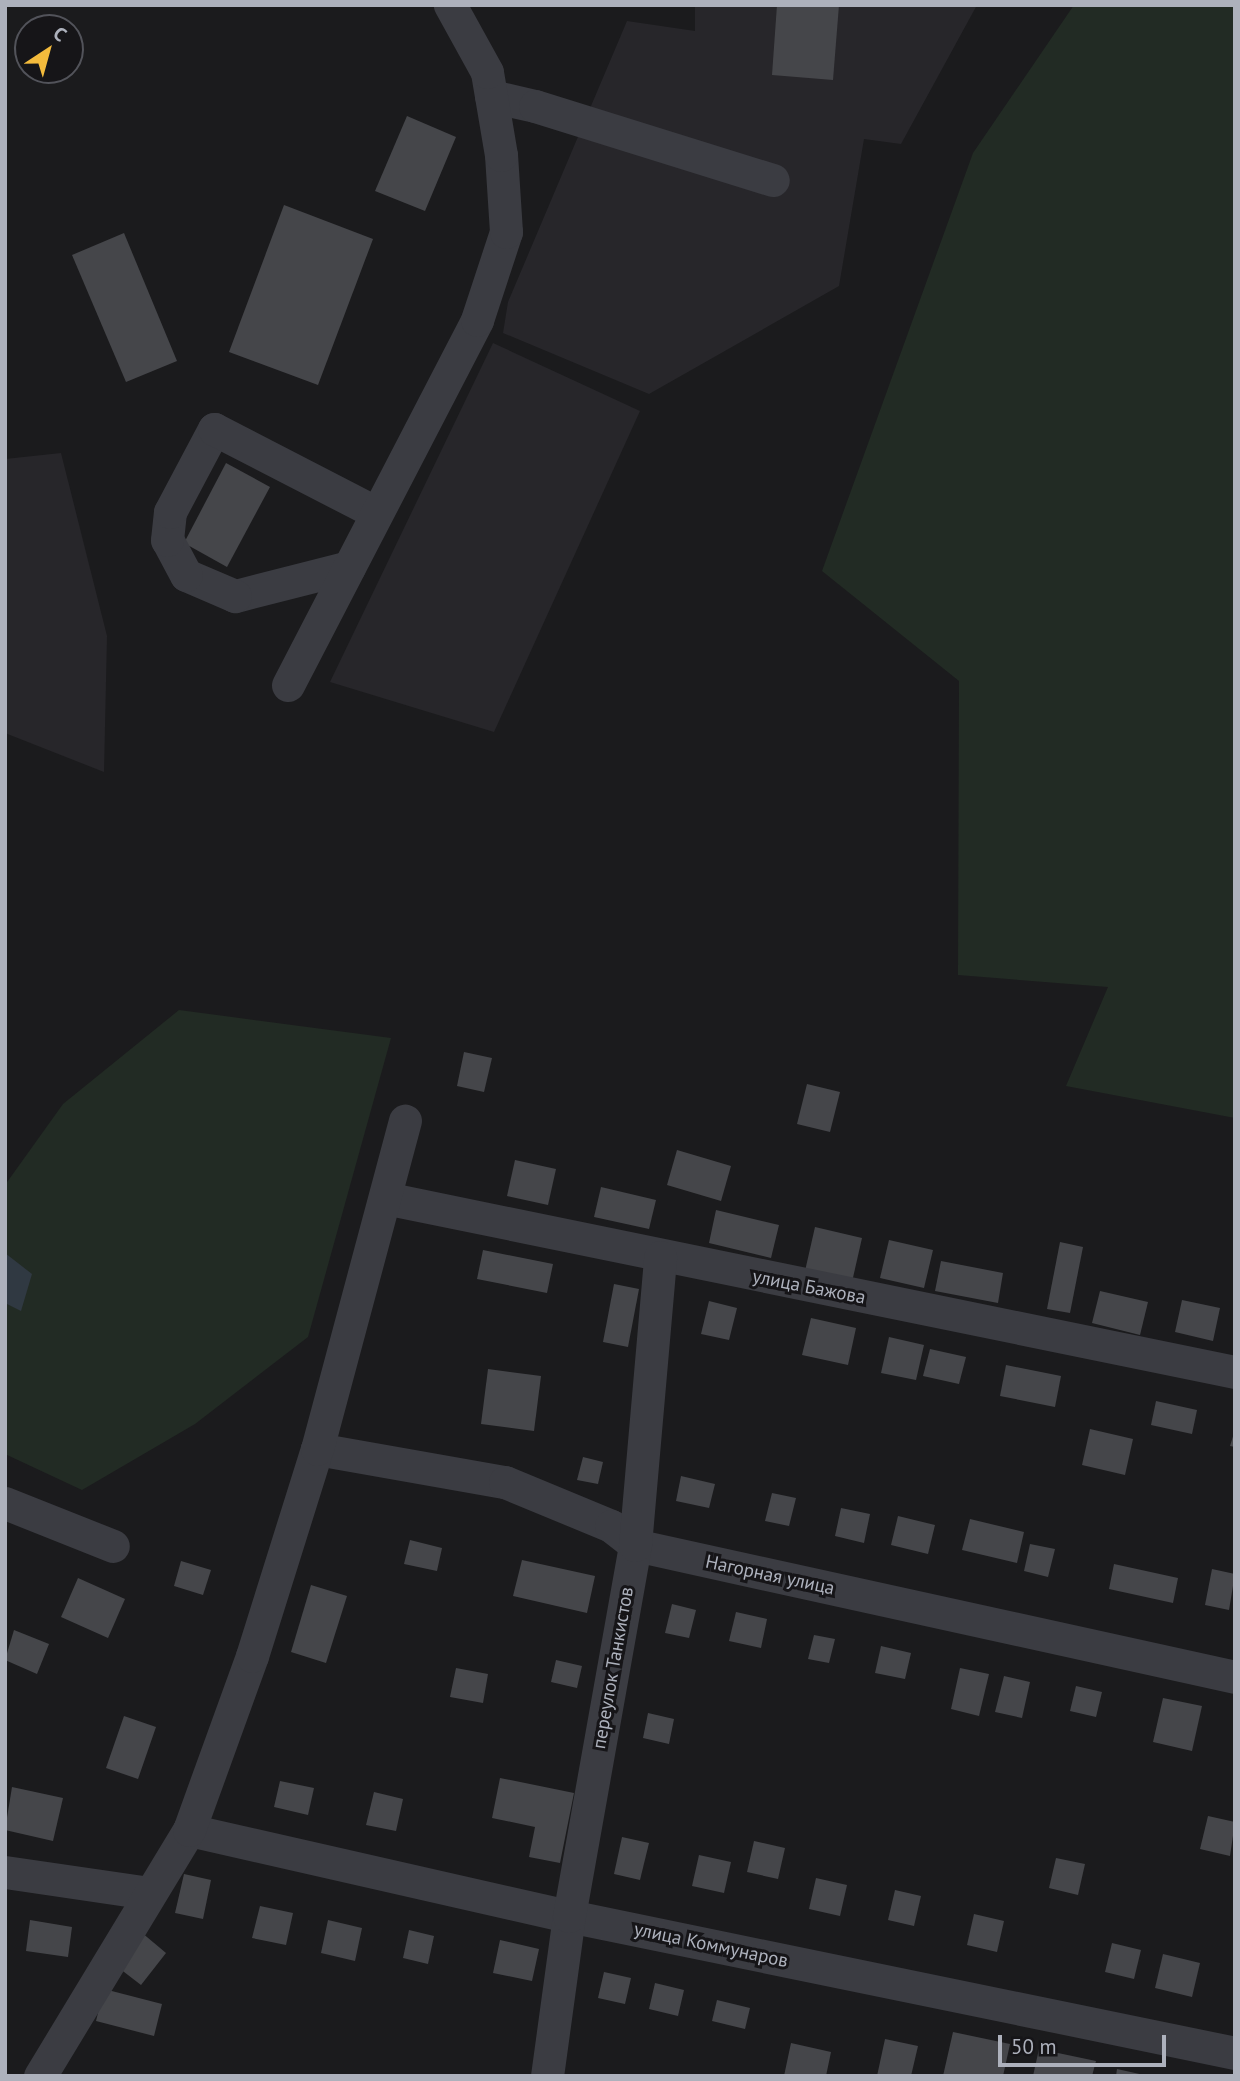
<!DOCTYPE html>
<meta charset="utf-8">
<style>
body{margin:0}
#map{position:relative;width:1240px;height:2081px;overflow:hidden;background:#1b1b1d;font-family:"PT Sans",sans-serif}
div>[style]{position:absolute}
[style*='--x']{left:calc(var(--x)*1px);top:calc(var(--y)*1px);width:calc(var(--w)*1px);rotate:calc(var(--a)*1deg)}
.built>*{inset:0;background:#27262a}
.green>*{inset:0;background:#222b24}
.water>*{inset:0;background:#303942}
.building>*{inset:0;background:#45464a}
.minor>*{height:33px;margin:-16.5px;padding:0 16.5px;transform-origin:16.5px;border-radius:16.5px;background:#3b3c42}
span{translate:-50% -50%;white-space:nowrap;text-align:center;line-height:1.15;-webkit-text-stroke:6px #161518;paint-order:stroke}
.street-label{font-size:19px;color:#adb1bc}
.frame{position:absolute;inset:0;border:7px solid #adb1bc;pointer-events:none}
.north{position:absolute;left:14px;top:14px;width:70px;height:70px;box-sizing:border-box;background:#161518;border:2px solid #52535a;border-radius:50%;rotate:36deg;font-size:19px;font-weight:700;line-height:28px;text-align:center;color:#adb1bc}
.north::after{content:'';display:block;margin:auto;width:24px;height:32px;background:#f4bb3c;clip-path:polygon(50% 0,100% 100%,50% 72%,0 100%)}
.scale{position:absolute;left:998px;top:2035px;width:168px;height:32px;box-sizing:border-box;border:4px solid #adb1bc;border-top:0;padding-left:9px;font-size:21px;line-height:24px;white-space:nowrap;color:#adb1bc;-webkit-text-stroke:5px #161518;paint-order:stroke}
</style>
<div id="map">
<div class="built">
<i style="clip-path:polygon(695px 5px,977px 5px,901px 144px,864px 139px,839px 286px,649px 394px,503px 333px,508px 302px,627px 21px,695px 31px)"></i>
<i style="clip-path:polygon(493px 343px,640px 411px,494px 732px,330px 682px)"></i>
<i style="clip-path:polygon(61px 453px,107px 636px,104px 772px,5px 733px,5px 459px)"></i>
</div>
<div class="green">
<i style="clip-path:polygon(1074px 5px,1235px 5px,1235px 1118px,1066px 1086px,1108px 987px,958px 975px,959px 681px,822px 571px,973px 153px)"></i>
<i style="clip-path:polygon(179px 1010px,391px 1038px,308px 1337px,195px 1424px,82px 1490px,5px 1454px,5px 1185px,63px 1104px)"></i>
</div>
<div class="water">
<i style="clip-path:polygon(5px 1253px,32px 1274px,21px 1311px,5px 1303px)"></i>
</div>
<div class="building">
<i style="clip-path:polygon(777px 5px,839px 5px,833px 80px,772px 75px)"></i>
<i style="clip-path:polygon(407px 116px,456px 137px,425px 211px,375px 191px)"></i>
<i style="clip-path:polygon(284px 205px,373px 239px,318px 385px,229px 352px)"></i>
<i style="clip-path:polygon(124px 233px,177px 361px,126px 382px,72px 255px)"></i>
<i style="clip-path:polygon(226px 463px,270px 487px,227px 567px,184px 543px)"></i>
<i style="clip-path:polygon(464px 1052px,492px 1058px,484px 1092px,457px 1086px)"></i>
<i style="clip-path:polygon(807px 1084px,840px 1092px,830px 1132px,797px 1124px)"></i>
<i style="clip-path:polygon(677px 1150px,731px 1166px,721px 1201px,667px 1185px)"></i>
<i style="clip-path:polygon(515px 1160px,556px 1169px,548px 1205px,507px 1196px)"></i>
<i style="clip-path:polygon(601px 1187px,656px 1200px,649px 1229px,594px 1217px)"></i>
<i style="clip-path:polygon(716px 1210px,779px 1225px,771px 1258px,709px 1243px)"></i>
<i style="clip-path:polygon(815px 1227px,862px 1238px,852px 1282px,805px 1271px)"></i>
<i style="clip-path:polygon(889px 1240px,933px 1250px,924px 1288px,880px 1278px)"></i>
<i style="clip-path:polygon(1060px 1242px,1083px 1247px,1070px 1313px,1047px 1309px)"></i>
<i style="clip-path:polygon(483px 1250px,553px 1264px,547px 1293px,477px 1279px)"></i>
<i style="clip-path:polygon(941px 1261px,1003px 1273px,998px 1303px,935px 1291px)"></i>
<i style="clip-path:polygon(614px 1284px,639px 1289px,628px 1347px,603px 1342px)"></i>
<i style="clip-path:polygon(1100px 1291px,1148px 1302px,1140px 1335px,1092px 1323px)"></i>
<i style="clip-path:polygon(1182px 1300px,1220px 1308px,1213px 1341px,1175px 1332px)"></i>
<i style="clip-path:polygon(709px 1301px,737px 1308px,729px 1340px,701px 1334px)"></i>
<i style="clip-path:polygon(811px 1318px,856px 1328px,848px 1365px,802px 1355px)"></i>
<i style="clip-path:polygon(889px 1337px,924px 1345px,916px 1380px,881px 1373px)"></i>
<i style="clip-path:polygon(930px 1349px,966px 1357px,959px 1384px,923px 1376px)"></i>
<i style="clip-path:polygon(1006px 1365px,1061px 1376px,1055px 1407px,1000px 1396px)"></i>
<i style="clip-path:polygon(488px 1369px,541px 1376px,534px 1431px,481px 1424px)"></i>
<i style="clip-path:polygon(1156px 1401px,1197px 1410px,1192px 1434px,1151px 1425px)"></i>
<i style="clip-path:polygon(1090px 1429px,1133px 1439px,1125px 1475px,1082px 1465px)"></i>
<i style="clip-path:polygon(1235px 1430px,1235px 1447px,1230px 1446px)"></i>
<i style="clip-path:polygon(583px 1457px,603px 1462px,598px 1484px,577px 1480px)"></i>
<i style="clip-path:polygon(681px 1476px,715px 1484px,709px 1508px,676px 1501px)"></i>
<i style="clip-path:polygon(772px 1493px,796px 1498px,789px 1526px,765px 1521px)"></i>
<i style="clip-path:polygon(841px 1508px,870px 1514px,864px 1543px,835px 1536px)"></i>
<i style="clip-path:polygon(898px 1516px,935px 1525px,928px 1554px,891px 1545px)"></i>
<i style="clip-path:polygon(970px 1519px,1024px 1532px,1017px 1563px,962px 1550px)"></i>
<i style="clip-path:polygon(410px 1540px,442px 1548px,437px 1571px,404px 1564px)"></i>
<i style="clip-path:polygon(1030px 1544px,1055px 1549px,1048px 1577px,1024px 1571px)"></i>
<i style="clip-path:polygon(522px 1560px,595px 1576px,587px 1613px,513px 1596px)"></i>
<i style="clip-path:polygon(181px 1561px,211px 1570px,203px 1595px,174px 1586px)"></i>
<i style="clip-path:polygon(1114px 1564px,1178px 1578px,1173px 1603px,1109px 1589px)"></i>
<i style="clip-path:polygon(1212px 1569px,1235px 1574px,1229px 1610px,1205px 1605px)"></i>
<i style="clip-path:polygon(78px 1578px,125px 1599px,108px 1638px,61px 1617px)"></i>
<i style="clip-path:polygon(311px 1585px,347px 1596px,326px 1663px,291px 1652px)"></i>
<i style="clip-path:polygon(672px 1604px,696px 1610px,689px 1638px,665px 1633px)"></i>
<i style="clip-path:polygon(736px 1612px,767px 1619px,761px 1648px,729px 1641px)"></i>
<i style="clip-path:polygon(14px 1630px,49px 1644px,37px 1674px,5px 1660px)"></i>
<i style="clip-path:polygon(814px 1635px,835px 1639px,829px 1663px,808px 1659px)"></i>
<i style="clip-path:polygon(881px 1646px,911px 1653px,905px 1679px,875px 1673px)"></i>
<i style="clip-path:polygon(556px 1660px,582px 1666px,577px 1688px,551px 1682px)"></i>
<i style="clip-path:polygon(456px 1668px,488px 1674px,483px 1703px,450px 1697px)"></i>
<i style="clip-path:polygon(960px 1668px,989px 1674px,979px 1716px,951px 1709px)"></i>
<i style="clip-path:polygon(1004px 1676px,1030px 1682px,1022px 1718px,995px 1712px)"></i>
<i style="clip-path:polygon(1076px 1686px,1102px 1692px,1096px 1717px,1070px 1711px)"></i>
<i style="clip-path:polygon(1163px 1698px,1202px 1706px,1192px 1751px,1153px 1742px)"></i>
<i style="clip-path:polygon(648px 1713px,674px 1719px,669px 1744px,643px 1738px)"></i>
<i style="clip-path:polygon(124px 1716px,156px 1727px,138px 1779px,106px 1768px)"></i>
<i style="clip-path:polygon(500px 1778px,574px 1793px,560px 1863px,529px 1857px,535px 1827px,492px 1818px)"></i>
<i style="clip-path:polygon(280px 1781px,314px 1788px,308px 1815px,274px 1807px)"></i>
<i style="clip-path:polygon(12px 1787px,63px 1798px,53px 1841px,5px 1830px)"></i>
<i style="clip-path:polygon(374px 1792px,403px 1799px,396px 1831px,366px 1825px)"></i>
<i style="clip-path:polygon(1208px 1816px,1235px 1822px,1230px 1856px,1200px 1849px)"></i>
<i style="clip-path:polygon(622px 1837px,649px 1843px,640px 1880px,614px 1874px)"></i>
<i style="clip-path:polygon(754px 1841px,785px 1848px,778px 1879px,747px 1872px)"></i>
<i style="clip-path:polygon(699px 1855px,731px 1862px,724px 1893px,692px 1886px)"></i>
<i style="clip-path:polygon(1056px 1858px,1085px 1864px,1078px 1895px,1049px 1888px)"></i>
<i style="clip-path:polygon(184px 1874px,211px 1880px,203px 1919px,175px 1913px)"></i>
<i style="clip-path:polygon(816px 1878px,847px 1885px,840px 1916px,809px 1909px)"></i>
<i style="clip-path:polygon(895px 1890px,921px 1896px,914px 1926px,888px 1920px)"></i>
<i style="clip-path:polygon(260px 1906px,293px 1913px,286px 1945px,252px 1938px)"></i>
<i style="clip-path:polygon(974px 1914px,1004px 1921px,997px 1952px,967px 1945px)"></i>
<i style="clip-path:polygon(30px 1920px,72px 1927px,68px 1957px,26px 1951px)"></i>
<i style="clip-path:polygon(328px 1920px,362px 1928px,355px 1961px,321px 1953px)"></i>
<i style="clip-path:polygon(409px 1930px,434px 1936px,428px 1964px,403px 1958px)"></i>
<i style="clip-path:polygon(141px 1932px,166px 1953px,141px 1985px,115px 1965px)"></i>
<i style="clip-path:polygon(500px 1940px,539px 1949px,532px 1981px,493px 1973px)"></i>
<i style="clip-path:polygon(1112px 1943px,1141px 1950px,1134px 1979px,1105px 1972px)"></i>
<i style="clip-path:polygon(1163px 1954px,1200px 1963px,1192px 1997px,1155px 1988px)"></i>
<i style="clip-path:polygon(604px 1972px,631px 1978px,625px 2004px,598px 1998px)"></i>
<i style="clip-path:polygon(655px 1983px,684px 1990px,678px 2016px,649px 2009px)"></i>
<i style="clip-path:polygon(104px 1989px,162px 2004px,154px 2036px,96px 2021px)"></i>
<i style="clip-path:polygon(717px 2000px,750px 2008px,745px 2029px,712px 2021px)"></i>
<i style="clip-path:polygon(953px 2032px,1010px 2044px,1003px 2076px,943px 2076px)"></i>
<i style="clip-path:polygon(885px 2039px,918px 2046px,911px 2076px,877px 2076px)"></i>
<i style="clip-path:polygon(791px 2043px,831px 2052px,826px 2076px,784px 2076px)"></i>
<i style="clip-path:polygon(1039px 2049px,1096px 2061px,1092px 2076px,1033px 2076px)"></i>
<i style="clip-path:polygon(1117px 2069px,1144px 2075px,1144px 2076px,1116px 2076px)"></i>
</div>
<div class="minor">
<i style="--x:491;--y:96;--w:45;--a:12.8"></i>
<i style="--x:535;--y:106;--w:249;--a:17.3"></i>
<i style="--x:349;--y:567;--w:118;--a:165.7"></i>
<i style="--x:235;--y:596;--w:53;--a:-156.8"></i>
<i style="--x:186;--y:575;--w:40;--a:-118"></i>
<i style="--x:167;--y:540;--w:28;--a:-84"></i>
<i style="--x:170;--y:512;--w:94;--a:-62.1"></i>
<i style="--x:214;--y:429;--w:183;--a:27.3"></i>
<i style="--x:288;--y:685;--w:411;--a:-62.6"></i>
<i style="--x:477;--y:320;--w:93;--a:-71.8"></i>
<i style="--x:506;--y:232;--w:77;--a:-93.7"></i>
<i style="--x:501;--y:155;--w:84;--a:-99.6"></i>
<i style="--x:487;--y:72;--w:77;--a:-118.9"></i>
<i style="--x:385;--y:1198;--w:868;--a:11.57"></i>
<i style="--x:317;--y:1449;--w:191;--a:10"></i>
<i style="--x:505;--y:1482;--w:115;--a:22.5"></i>
<i style="--x:611;--y:1526;--w:31;--a:38"></i>
<i style="--x:635;--y:1545;--w:614;--a:12.41"></i>
<i style="--x:5;--y:1503;--w:116;--a:21.7"></i>
<i style="--x:189;--y:1830;--w:390;--a:12.8"></i>
<i style="--x:569;--y:1916;--w:680;--a:11.62"></i>
<i style="--x:5;--y:1872;--w:146;--a:8.3"></i>
<i style="--x:40;--y:2076;--w:288;--a:-58.8"></i>
<i style="--x:189;--y:1830;--w:185;--a:-70.1"></i>
<i style="--x:252;--y:1656;--w:217;--a:-72.6"></i>
<i style="--x:317;--y:1449;--w:340;--a:-75"></i>
<i style="--x:547;--y:2076;--w:162;--a:-82.2"></i>
<i style="--x:569;--y:1916;--w:377;--a:-79.9"></i>
<i style="--x:635;--y:1545;--w:289;--a:-85"></i>
</div>
<div class="street-label">
<span style="left:809px;top:1287px;rotate:11deg">улица Бажова</span>
<span style="left:770px;top:1575px;rotate:12deg">Нагорная улица</span>
<span style="left:613px;top:1668px;rotate:-80deg">переулок Танкистов</span>
<span style="left:711px;top:1945px;rotate:12deg">улица Коммунаров</span>
</div>
<div class="frame"></div>
<div class="north">С</div>
<div class="scale">50 m</div>
</div>
